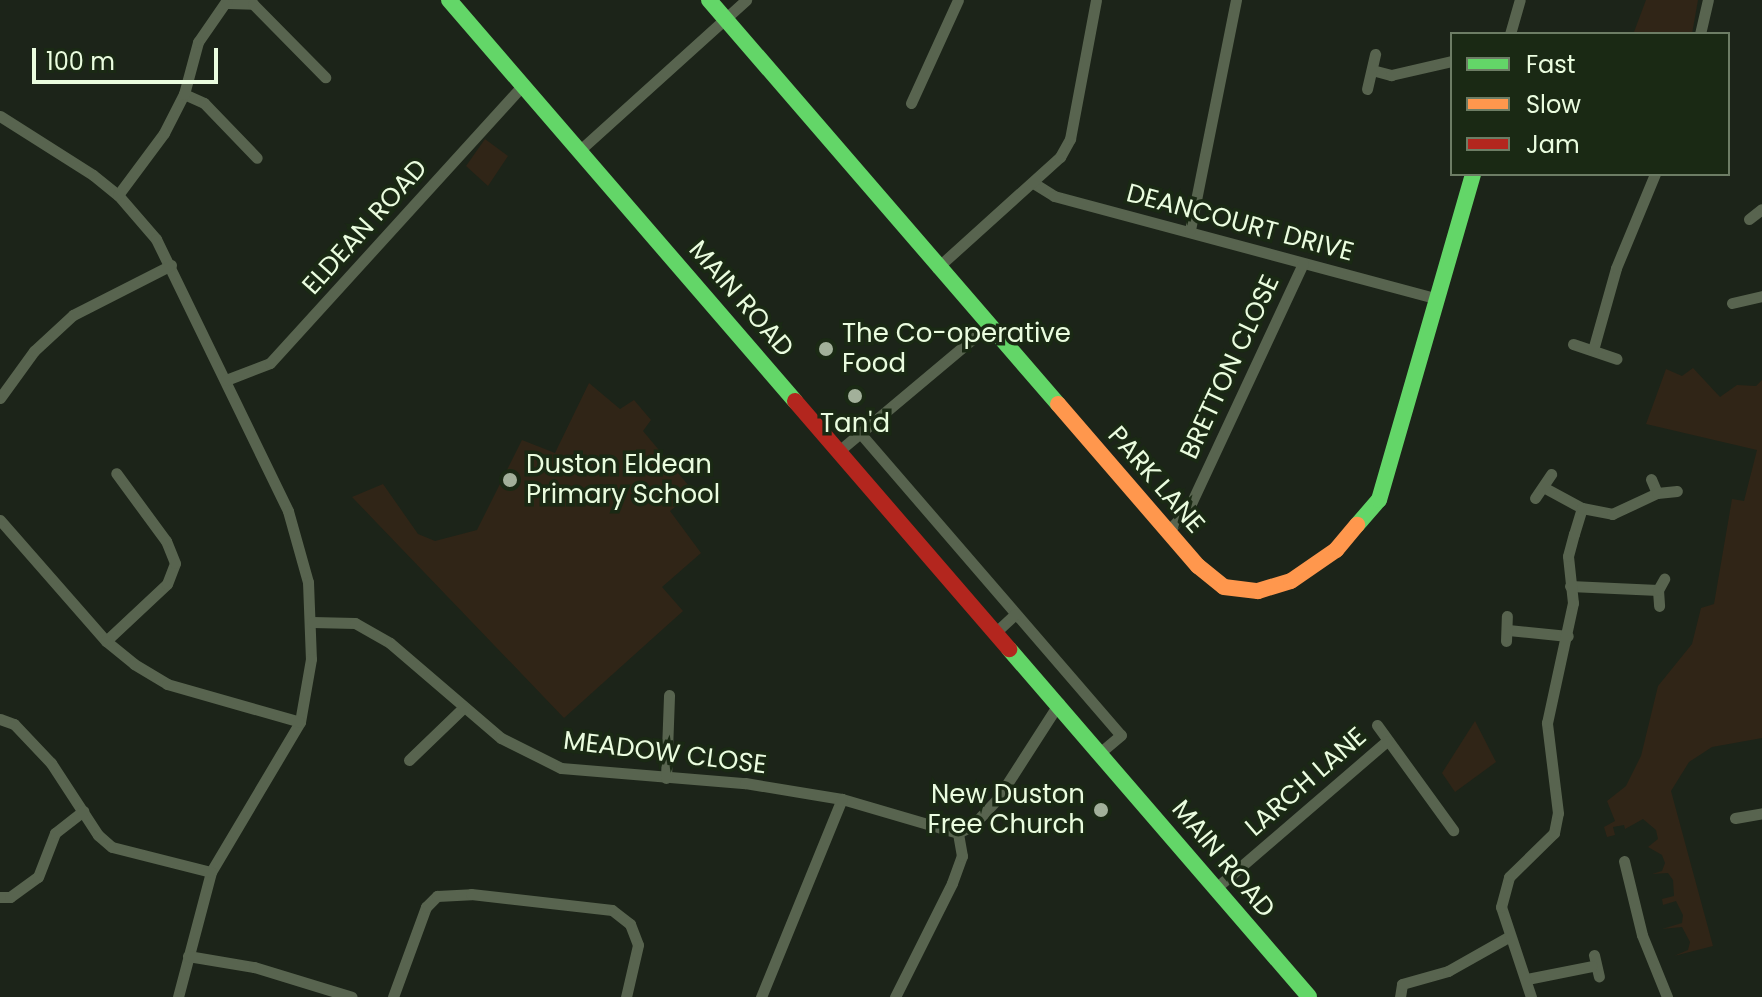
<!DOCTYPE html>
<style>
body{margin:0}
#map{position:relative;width:1762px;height:997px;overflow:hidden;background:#1c2419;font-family:Poppins,sans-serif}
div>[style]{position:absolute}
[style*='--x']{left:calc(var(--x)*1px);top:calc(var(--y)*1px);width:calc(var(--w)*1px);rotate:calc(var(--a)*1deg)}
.green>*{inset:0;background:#302517}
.street>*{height:11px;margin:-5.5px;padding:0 5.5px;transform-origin:5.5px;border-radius:5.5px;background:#58644f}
.fast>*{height:16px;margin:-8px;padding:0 8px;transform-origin:8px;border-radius:8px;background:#63d668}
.slow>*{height:16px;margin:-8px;padding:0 8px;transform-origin:8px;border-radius:8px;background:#ff974d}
.jam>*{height:16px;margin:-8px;padding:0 8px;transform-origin:8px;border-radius:8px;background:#b3261e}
.dots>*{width:22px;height:22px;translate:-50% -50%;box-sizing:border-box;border:4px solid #1a2914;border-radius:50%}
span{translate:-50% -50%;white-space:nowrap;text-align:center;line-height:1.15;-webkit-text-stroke:7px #1a2914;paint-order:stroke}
.street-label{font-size:26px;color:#eafcdf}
.poi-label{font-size:26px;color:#eafcdf}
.left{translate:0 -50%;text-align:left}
.right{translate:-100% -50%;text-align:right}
.legend{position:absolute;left:1450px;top:32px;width:280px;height:144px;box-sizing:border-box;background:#1a2914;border:2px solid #6d7d65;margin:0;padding:10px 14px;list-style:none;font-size:24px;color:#eafcdf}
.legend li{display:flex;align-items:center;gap:16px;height:40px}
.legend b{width:40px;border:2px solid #6d7d65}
.scale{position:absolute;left:32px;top:48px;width:186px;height:36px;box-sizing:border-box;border:4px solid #eafcdf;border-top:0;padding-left:10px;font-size:24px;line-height:28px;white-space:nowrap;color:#eafcdf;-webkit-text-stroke:6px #1a2914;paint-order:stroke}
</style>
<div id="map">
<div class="green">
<i style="clip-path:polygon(1646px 0,1698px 0,1692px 34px,1634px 32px)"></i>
<i style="clip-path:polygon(485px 139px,508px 156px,488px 186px,466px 166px)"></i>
<i style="clip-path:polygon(1693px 368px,1720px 397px,1737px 385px,1756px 386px,1762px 380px,1762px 738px,1712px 747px,1689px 762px,1671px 791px,1713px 946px,1674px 956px,1688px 950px,1690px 942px,1682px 927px,1662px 929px,1682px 923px,1683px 915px,1676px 901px,1663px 905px,1662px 899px,1674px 896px,1673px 880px,1668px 873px,1652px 874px,1662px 871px,1665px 863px,1662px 855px,1648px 847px,1658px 839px,1656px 830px,1643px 819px,1625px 829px,1624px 825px,1613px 827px,1615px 835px,1607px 837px,1604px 827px,1615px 821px,1607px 801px,1626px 786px,1641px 756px,1658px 686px,1692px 644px,1701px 608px,1714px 604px,1732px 499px,1744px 501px,1757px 450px,1646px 424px,1666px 369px,1682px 376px)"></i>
<i style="clip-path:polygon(589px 383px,620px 409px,634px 400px,651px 420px,643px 431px,694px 492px,670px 511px,701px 553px,662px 587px,683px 611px,564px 718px,352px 497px,383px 484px,418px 534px,435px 541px,477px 530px,522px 440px,555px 453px)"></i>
<i style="clip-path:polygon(1475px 721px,1496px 762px,1455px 792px,1442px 773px)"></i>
</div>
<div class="street">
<i style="--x:228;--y:3;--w:25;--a:2"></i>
<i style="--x:253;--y:4;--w:103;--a:45.4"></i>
<i style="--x:1510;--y:34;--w:35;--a:-74"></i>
<i style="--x:1700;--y:34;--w:35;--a:-77"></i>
<i style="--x:1372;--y:70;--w:20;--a:15"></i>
<i style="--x:1391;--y:75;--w:63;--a:-12.9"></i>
<i style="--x:1367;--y:89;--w:36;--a:-77"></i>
<i style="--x:184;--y:94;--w:22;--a:24"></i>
<i style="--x:204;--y:103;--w:76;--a:46.1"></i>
<i style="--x:911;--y:103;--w:113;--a:-65.5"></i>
<i style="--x:0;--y:116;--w:110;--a:32.4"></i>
<i style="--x:93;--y:175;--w:32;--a:39"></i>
<i style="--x:118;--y:195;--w:58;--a:49.2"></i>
<i style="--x:156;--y:239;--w:302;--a:64.1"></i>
<i style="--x:288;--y:511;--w:74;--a:74.3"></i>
<i style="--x:308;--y:582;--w:77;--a:87.8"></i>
<i style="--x:311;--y:659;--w:64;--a:99.9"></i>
<i style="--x:300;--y:722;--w:174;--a:120.7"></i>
<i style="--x:211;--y:872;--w:129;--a:104.8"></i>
<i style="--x:580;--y:150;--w:224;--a:-42.1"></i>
<i style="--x:1035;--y:184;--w:22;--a:32"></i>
<i style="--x:1054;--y:196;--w:395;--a:15"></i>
<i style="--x:118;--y:195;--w:77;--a:-53.4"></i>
<i style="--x:164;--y:133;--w:44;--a:-62.9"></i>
<i style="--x:184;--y:94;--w:54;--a:-74.9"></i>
<i style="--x:198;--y:42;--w:51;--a:-55.4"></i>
<i style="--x:1749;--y:219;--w:16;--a:-38"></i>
<i style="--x:1190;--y:230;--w:235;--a:-78.7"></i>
<i style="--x:937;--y:268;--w:166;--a:-42.1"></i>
<i style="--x:1060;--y:157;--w:21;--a:-61"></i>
<i style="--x:1070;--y:139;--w:141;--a:-79.4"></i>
<i style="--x:1732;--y:303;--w:31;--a:-13"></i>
<i style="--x:1573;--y:344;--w:46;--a:18.8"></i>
<i style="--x:1593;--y:350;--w:85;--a:-74.3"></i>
<i style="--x:1616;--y:268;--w:102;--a:-67.5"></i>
<i style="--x:226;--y:380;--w:47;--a:-21.1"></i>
<i style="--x:270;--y:363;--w:376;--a:-47.7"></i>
<i style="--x:0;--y:398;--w:58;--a:-54.1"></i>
<i style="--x:34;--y:351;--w:53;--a:-42.7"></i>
<i style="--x:73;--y:315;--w:110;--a:-27"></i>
<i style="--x:860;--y:433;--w:399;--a:49.2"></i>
<i style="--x:1121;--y:735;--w:26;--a:140"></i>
<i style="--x:840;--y:450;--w:193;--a:-40"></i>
<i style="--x:1651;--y:479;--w:15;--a:67"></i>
<i style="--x:1545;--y:488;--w:42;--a:28.4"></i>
<i style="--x:1535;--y:498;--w:29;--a:-56"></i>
<i style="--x:0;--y:520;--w:161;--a:48.8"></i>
<i style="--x:106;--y:641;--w:36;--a:39"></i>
<i style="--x:134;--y:664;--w:39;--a:31"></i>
<i style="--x:167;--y:684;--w:138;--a:15.9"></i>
<i style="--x:1170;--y:529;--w:26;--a:-47"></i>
<i style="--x:1188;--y:510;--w:272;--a:-65"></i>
<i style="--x:1570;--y:586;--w:88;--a:2.6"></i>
<i style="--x:1658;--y:590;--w:16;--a:86"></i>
<i style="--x:1658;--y:590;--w:13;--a:-61"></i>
<i style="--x:312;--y:622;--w:43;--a:1.3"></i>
<i style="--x:355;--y:623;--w:40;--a:29.7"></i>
<i style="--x:390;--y:643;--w:146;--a:40.6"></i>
<i style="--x:501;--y:738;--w:67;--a:26.6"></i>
<i style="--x:561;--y:768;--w:185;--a:4.7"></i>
<i style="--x:745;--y:783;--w:98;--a:9.4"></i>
<i style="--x:842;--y:799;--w:121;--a:16.3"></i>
<i style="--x:1508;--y:630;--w:60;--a:5.7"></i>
<i style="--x:997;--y:631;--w:25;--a:-43"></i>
<i style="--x:106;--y:641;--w:83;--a:-43.1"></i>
<i style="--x:167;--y:584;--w:22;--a:-69"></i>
<i style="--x:175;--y:563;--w:24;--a:-112"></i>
<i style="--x:166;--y:541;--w:84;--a:-126.3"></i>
<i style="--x:1506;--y:641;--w:25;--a:-88"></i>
<i style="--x:0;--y:719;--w:15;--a:20"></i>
<i style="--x:14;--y:724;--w:54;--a:46.5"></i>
<i style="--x:51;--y:763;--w:86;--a:56.9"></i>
<i style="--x:98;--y:835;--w:18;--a:41"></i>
<i style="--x:112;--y:847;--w:102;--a:14.2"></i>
<i style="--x:1377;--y:725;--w:130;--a:54.1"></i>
<i style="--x:409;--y:760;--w:76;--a:-43.9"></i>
<i style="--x:666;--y:778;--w:83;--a:-87.9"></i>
<i style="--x:1735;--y:818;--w:27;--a:-10"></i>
<i style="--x:958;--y:833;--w:17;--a:-28"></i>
<i style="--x:973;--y:825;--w:37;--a:-47"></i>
<i style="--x:998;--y:798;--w:113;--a:-57.3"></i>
<i style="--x:1624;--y:861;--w:76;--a:76.3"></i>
<i style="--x:1642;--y:935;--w:67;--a:68"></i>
<i style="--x:1216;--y:888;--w:225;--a:-40.7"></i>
<i style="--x:0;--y:897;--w:10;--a:0"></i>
<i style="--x:10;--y:897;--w:34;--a:-36"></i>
<i style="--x:38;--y:877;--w:47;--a:-68.9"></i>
<i style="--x:55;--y:833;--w:36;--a:-38"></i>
<i style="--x:1594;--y:955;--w:22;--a:77"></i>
<i style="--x:188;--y:956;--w:67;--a:9.5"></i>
<i style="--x:254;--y:967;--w:102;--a:17"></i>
<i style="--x:1527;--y:979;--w:66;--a:-11.3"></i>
<i style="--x:393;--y:997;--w:96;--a:-69.9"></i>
<i style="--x:426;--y:907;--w:16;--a:-45"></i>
<i style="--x:437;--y:896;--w:34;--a:-3"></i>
<i style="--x:471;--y:894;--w:142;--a:6.5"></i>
<i style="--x:612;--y:910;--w:23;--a:38"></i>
<i style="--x:630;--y:924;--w:22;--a:69"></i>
<i style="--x:638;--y:945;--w:53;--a:103"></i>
<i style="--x:761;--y:997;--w:214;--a:-67.8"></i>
<i style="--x:895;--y:997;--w:127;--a:-63.4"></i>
<i style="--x:952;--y:883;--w:29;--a:-70"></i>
<i style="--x:962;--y:856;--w:23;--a:-100"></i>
<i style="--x:1400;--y:997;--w:13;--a:-81"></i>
<i style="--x:1402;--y:984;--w:48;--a:-15.8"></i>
<i style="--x:1448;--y:971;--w:71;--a:-29.4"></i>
<i style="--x:1531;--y:997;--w:95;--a:-108.4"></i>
<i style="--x:1501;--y:907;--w:31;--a:-75"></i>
<i style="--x:1509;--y:877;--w:63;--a:-44.4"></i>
<i style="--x:1554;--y:833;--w:20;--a:-79"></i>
<i style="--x:1558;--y:813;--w:91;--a:-97"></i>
<i style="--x:1547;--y:723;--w:123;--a:-77.8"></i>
<i style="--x:1573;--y:603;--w:47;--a:-96.1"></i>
<i style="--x:1568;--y:556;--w:23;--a:-75"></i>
<i style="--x:1574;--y:534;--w:27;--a:-73"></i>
<i style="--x:1582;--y:508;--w:31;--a:11"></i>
<i style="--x:1612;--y:514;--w:50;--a:-25"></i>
<i style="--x:1657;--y:493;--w:20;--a:-6"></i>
</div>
<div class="fast">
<i style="--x:449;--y:0;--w:530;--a:49.21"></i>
<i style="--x:709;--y:0;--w:534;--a:49.18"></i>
<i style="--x:1357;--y:525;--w:33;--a:-49"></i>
<i style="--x:1379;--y:500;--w:339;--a:-73.9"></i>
<i style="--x:1009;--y:649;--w:459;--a:49.2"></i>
</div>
<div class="slow">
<i style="--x:1058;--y:404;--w:214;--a:49.2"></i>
<i style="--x:1198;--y:566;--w:33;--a:39"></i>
<i style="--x:1224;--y:587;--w:34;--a:7"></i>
<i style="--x:1258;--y:591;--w:34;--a:-17"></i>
<i style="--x:1291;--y:581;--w:55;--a:-34.6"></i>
<i style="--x:1336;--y:550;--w:33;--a:-50"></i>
</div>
<div class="jam">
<i style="--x:795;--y:401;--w:328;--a:49.2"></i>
</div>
<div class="dots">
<i style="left:826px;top:349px;background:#a2b09a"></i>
<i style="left:855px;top:396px;background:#a2b09a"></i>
<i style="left:510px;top:480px;background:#a2b09a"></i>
<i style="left:1101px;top:810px;background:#a2b09a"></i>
</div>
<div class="street-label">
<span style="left:1240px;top:223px;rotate:15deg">DEANCOURT DRIVE</span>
<span style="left:365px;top:227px;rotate:-48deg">ELDEAN ROAD</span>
<span style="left:741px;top:299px;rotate:49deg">MAIN ROAD</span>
<span style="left:1230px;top:367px;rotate:-65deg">BRETTON CLOSE</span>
<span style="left:1156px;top:480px;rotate:49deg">PARK LANE</span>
<span style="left:665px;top:753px;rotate:7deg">MEADOW CLOSE</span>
<span style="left:1306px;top:782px;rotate:-41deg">LARCH LANE</span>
<span style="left:1223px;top:859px;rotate:50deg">MAIN ROAD</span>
</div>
<div class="poi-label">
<span class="left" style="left:842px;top:349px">The Co-operative<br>Food</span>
<span style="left:855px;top:424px">Tan'd</span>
<span class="left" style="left:526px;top:480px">Duston Eldean<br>Primary School</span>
<span class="right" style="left:1085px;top:810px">New Duston<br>Free Church</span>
</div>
<ul class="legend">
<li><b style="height:10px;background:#63d668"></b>Fast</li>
<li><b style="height:10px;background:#ff974d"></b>Slow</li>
<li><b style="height:10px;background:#b3261e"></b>Jam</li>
</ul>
<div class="scale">100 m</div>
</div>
